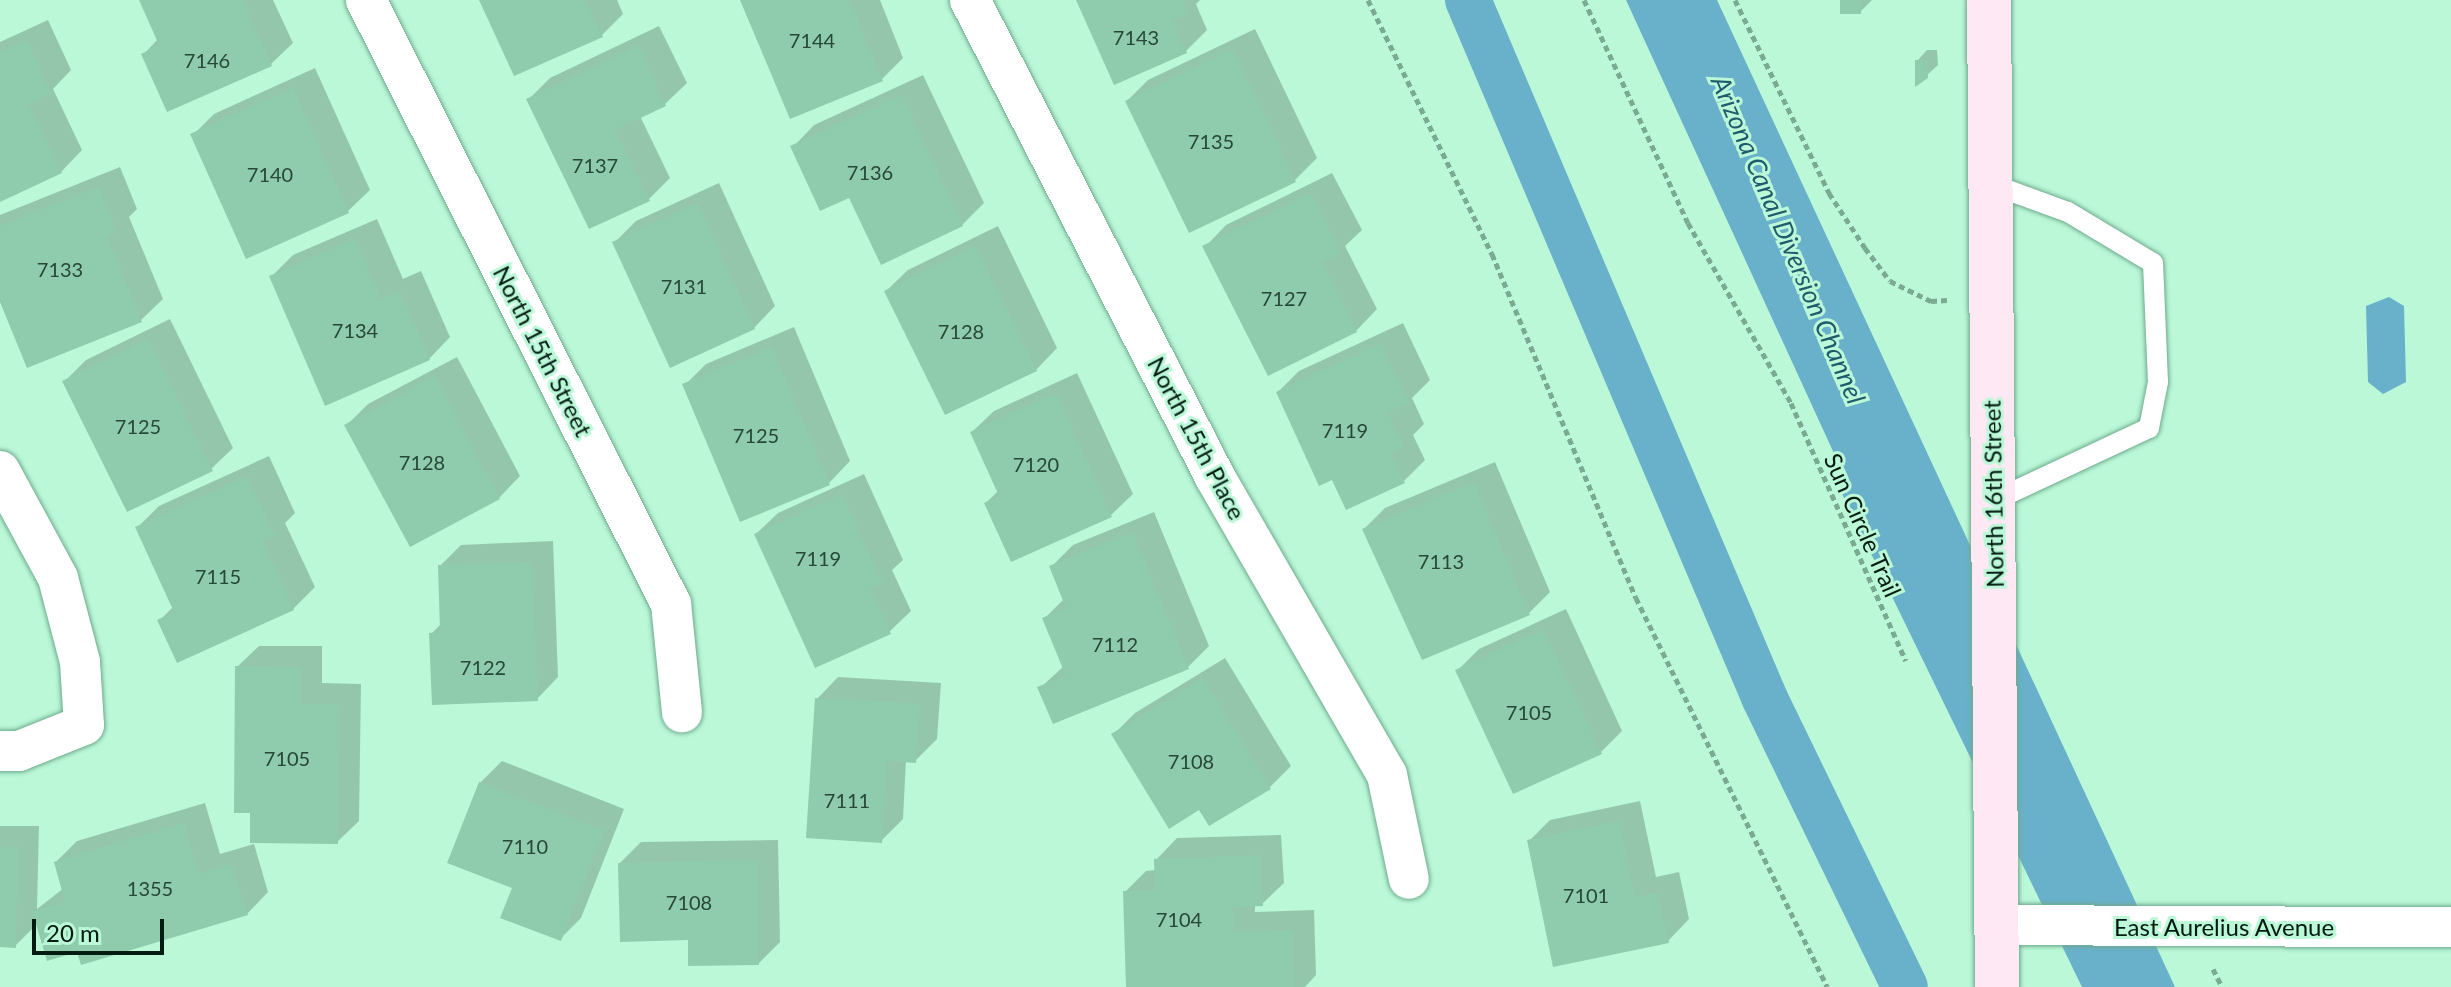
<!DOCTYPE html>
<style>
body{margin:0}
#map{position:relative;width:2451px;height:987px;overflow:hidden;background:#baf8d8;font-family:Lato,sans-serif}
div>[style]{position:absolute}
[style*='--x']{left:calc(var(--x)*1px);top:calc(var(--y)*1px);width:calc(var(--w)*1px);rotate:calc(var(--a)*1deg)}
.water>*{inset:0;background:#69b1ca}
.shadow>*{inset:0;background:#0003}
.canal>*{height:46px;margin:-23px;padding:0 23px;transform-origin:23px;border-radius:23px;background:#69b1ca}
.building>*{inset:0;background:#8fcbad}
.path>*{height:5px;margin-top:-2.5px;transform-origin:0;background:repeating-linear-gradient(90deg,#7aaa92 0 6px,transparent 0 10px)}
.roads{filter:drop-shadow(0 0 2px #6faa8d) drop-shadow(0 0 2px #6faa8d)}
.service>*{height:20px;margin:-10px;padding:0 10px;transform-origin:10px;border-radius:10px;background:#fff}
.minor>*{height:40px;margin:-20px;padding:0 20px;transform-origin:20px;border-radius:20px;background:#fff}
.secondary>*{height:44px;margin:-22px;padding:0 22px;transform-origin:22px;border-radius:22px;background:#fde8f4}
span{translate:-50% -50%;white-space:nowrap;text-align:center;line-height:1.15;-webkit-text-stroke:6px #baf8d8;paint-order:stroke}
.number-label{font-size:20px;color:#274738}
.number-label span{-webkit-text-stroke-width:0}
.street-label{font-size:24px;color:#041b11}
.water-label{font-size:26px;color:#1f5a6c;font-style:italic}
.scale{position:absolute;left:32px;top:919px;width:132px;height:36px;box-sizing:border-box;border:4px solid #041b11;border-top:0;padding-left:10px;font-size:24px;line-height:28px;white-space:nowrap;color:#041b11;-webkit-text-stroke:6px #baf8d8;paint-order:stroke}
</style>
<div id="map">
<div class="water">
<i style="clip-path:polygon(1626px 0,1717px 0,2175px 987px,2082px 987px,1828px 465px,1837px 460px)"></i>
<i style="clip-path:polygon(2389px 297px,2404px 306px,2406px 382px,2383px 394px,2368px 382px,2366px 306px)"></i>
</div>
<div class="shadow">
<i style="clip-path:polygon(141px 0,273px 0,293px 43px,271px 64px,144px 54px,158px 39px)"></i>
<i style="clip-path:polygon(481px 0,617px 0,623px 14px,602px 35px)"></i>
<i style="clip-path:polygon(742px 0,880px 0,903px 58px,882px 79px)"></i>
<i style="clip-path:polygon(1078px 0,1200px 0,1196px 4px,1207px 30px,1186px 51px)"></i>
<i style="clip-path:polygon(1842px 0,1872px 0,1860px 12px)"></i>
<i style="clip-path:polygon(48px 20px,71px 70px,53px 89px,82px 150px,61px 172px,0 200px,0 42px)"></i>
<i style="clip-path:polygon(659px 26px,687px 83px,665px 104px,640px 116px,670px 178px,649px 199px,528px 100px,550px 78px)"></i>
<i style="clip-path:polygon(1255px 29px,1317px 158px,1295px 180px,1190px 230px,1127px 101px,1148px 80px)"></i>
<i style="clip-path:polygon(1927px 50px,1937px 50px,1938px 65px,1926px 76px,1917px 61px)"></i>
<i style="clip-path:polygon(315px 68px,370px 190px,348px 211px,193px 135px,214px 114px)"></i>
<i style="clip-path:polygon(923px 75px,984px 203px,962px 225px,850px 195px,793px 147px,814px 125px)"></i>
<i style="clip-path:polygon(120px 167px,137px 209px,129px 217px,163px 299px,141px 320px,0 297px,0 215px)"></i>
<i style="clip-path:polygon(1332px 173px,1362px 230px,1345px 246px,1377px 309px,1356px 331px,1205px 247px,1226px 225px)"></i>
<i style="clip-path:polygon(719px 183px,775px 306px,754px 328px,615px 242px,636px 221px)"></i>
<i style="clip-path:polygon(377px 219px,403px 279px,421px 271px,450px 337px,429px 359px,272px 276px,293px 255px)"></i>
<i style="clip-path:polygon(998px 226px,1057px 348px,1036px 370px,886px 291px,908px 270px)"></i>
<i style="clip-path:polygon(170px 319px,233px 448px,211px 469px,65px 381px,86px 360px)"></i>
<i style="clip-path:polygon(1403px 323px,1430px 380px,1412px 398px,1424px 424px,1413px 435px,1425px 460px,1404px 481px,1333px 477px,1278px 392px,1299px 371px)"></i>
<i style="clip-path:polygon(794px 327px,850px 461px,829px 483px,685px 385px,706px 364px)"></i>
<i style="clip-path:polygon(457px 357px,520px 476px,499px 498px,347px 425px,368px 404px)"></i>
<i style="clip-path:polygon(1077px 373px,1133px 494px,1111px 515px,986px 503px,999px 490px,972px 432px,994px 411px)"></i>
<i style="clip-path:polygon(269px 456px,295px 513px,285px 523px,315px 587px,293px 609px,160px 620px,173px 607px,137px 528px,159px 506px)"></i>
<i style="clip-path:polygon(1495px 462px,1550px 592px,1529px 613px,1364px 529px,1385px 508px)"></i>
<i style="clip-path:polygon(864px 474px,903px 560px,892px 570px,911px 611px,889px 632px,756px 534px,778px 513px)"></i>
<i style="clip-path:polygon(1154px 512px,1209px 646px,1188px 667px,1040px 688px,1064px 666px,1044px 619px,1064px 599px,1051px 567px,1073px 545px)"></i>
<i style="clip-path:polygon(553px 541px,558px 677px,537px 699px,431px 634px,442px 623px,440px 566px,461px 545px)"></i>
<i style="clip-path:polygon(1566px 609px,1622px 731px,1601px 752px,1458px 670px,1479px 649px)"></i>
<i style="clip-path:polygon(259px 646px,322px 646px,322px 683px,361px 684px,359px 821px,337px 842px,252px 811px,237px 667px)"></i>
<i style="clip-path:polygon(1225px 658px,1291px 766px,1270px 787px,1200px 808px,1114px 734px,1135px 713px)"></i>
<i style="clip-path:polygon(838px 677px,941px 683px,937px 739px,916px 760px,906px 760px,903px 819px,881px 841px,817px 699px)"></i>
<i style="clip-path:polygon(502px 761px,624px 809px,581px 918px,560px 939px,514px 886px,480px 783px)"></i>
<i style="clip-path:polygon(1640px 801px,1656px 877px,1679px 872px,1689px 919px,1668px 941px,1529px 841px,1550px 820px)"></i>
<i style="clip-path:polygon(205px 803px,220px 854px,254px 844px,268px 892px,247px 914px,78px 949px,38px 923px,15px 946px,0 945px,0 826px,39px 826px,37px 909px,64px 888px,56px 862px,77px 841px)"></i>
<i style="clip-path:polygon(1281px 835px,1284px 883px,1262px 904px,1255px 904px,1255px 912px,1314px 910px,1316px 975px,1305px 987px,1128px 987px,1125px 892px,1146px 871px,1156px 870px,1156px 860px,1177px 838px)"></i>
<i style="clip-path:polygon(778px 840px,780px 942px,759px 963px,690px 938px,620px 863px,641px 842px)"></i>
</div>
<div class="canal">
<i style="--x:1468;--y:0;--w:759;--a:66.98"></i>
<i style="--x:1765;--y:699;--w:320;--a:64.1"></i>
</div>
<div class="building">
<i style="clip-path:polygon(139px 0,243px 0,272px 66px,167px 112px,141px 54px,159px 45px)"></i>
<i style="clip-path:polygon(479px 0,586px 0,603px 37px,514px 76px)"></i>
<i style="clip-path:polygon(740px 0,850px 0,883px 81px,790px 119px)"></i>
<i style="clip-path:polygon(1076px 0,1182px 0,1189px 14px,1173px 21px,1187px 53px,1114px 85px)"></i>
<i style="clip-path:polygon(1840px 0,1861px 0,1861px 14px,1840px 14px)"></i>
<i style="clip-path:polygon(27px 40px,51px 93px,29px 104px,62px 173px,0 202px,0 52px)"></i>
<i style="clip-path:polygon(638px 45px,666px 106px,615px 130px,650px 201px,589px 229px,526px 99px)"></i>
<i style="clip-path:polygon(1233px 49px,1296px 182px,1189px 233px,1125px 101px)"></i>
<i style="clip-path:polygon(1915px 60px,1927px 60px,1928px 78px,1915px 87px)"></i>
<i style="clip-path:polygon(293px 88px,349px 213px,246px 259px,190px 134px)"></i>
<i style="clip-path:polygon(902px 95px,963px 226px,881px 265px,849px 198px,820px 211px,790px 146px)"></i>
<i style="clip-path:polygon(99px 187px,117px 232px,107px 236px,142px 322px,27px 368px,0 302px,0 226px)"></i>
<i style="clip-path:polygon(1311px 193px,1341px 253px,1322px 263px,1357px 332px,1268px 376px,1202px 246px)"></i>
<i style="clip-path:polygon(698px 203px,755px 329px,670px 368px,612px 242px)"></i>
<i style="clip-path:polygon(355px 239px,381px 299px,400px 291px,430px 360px,325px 406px,269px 276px)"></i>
<i style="clip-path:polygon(976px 246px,1037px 371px,945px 415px,884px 291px)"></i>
<i style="clip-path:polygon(148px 339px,213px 471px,127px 512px,62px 381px)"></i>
<i style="clip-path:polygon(1381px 343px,1410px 403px,1388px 412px,1404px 447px,1391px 454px,1405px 483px,1346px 510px,1332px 480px,1319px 486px,1276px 392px)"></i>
<i style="clip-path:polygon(772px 347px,830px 485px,740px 522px,682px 384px)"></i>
<i style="clip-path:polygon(435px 376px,500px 499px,410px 547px,344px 425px)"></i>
<i style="clip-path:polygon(1056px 393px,1112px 517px,1011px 562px,984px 503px,999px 496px,970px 432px)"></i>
<i style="clip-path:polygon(248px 476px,275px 536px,263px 541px,294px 610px,177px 663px,157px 620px,174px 612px,135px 527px)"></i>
<i style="clip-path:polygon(1474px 482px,1530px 615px,1422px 660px,1362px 529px)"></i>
<i style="clip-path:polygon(842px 494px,883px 583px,870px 588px,891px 634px,815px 668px,754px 534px)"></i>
<i style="clip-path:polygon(1133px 532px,1189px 669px,1053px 724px,1037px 687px,1066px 676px,1042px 618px,1066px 608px,1049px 566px)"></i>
<i style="clip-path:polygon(532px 562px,538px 701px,432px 705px,429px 633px,440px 632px,438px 565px)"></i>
<i style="clip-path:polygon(1544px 629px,1602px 754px,1513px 794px,1455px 670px)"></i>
<i style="clip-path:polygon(235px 666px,301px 667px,301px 704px,340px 704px,338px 844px,250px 843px,250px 813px,234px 813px)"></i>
<i style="clip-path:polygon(1203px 678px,1271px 789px,1209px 826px,1199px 810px,1169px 829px,1111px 734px)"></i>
<i style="clip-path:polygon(815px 698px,920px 704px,916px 763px,887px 761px,882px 843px,806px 838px)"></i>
<i style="clip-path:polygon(479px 782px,604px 830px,561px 941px,500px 918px,512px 888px,447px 863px)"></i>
<i style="clip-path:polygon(1619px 821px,1635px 897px,1658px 893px,1669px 943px,1553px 967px,1527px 840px)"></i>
<i style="clip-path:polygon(184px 823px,199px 874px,232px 864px,248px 915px,81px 965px,77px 952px,47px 961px,32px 911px,65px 902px,54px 862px)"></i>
<i style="clip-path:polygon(0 847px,18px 847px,16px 948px,0 947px)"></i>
<i style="clip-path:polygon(1261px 855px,1263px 906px,1233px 907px,1234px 932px,1293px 930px,1295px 987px,1126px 987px,1123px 891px,1155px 890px,1154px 859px)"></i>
<i style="clip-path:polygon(758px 860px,759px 965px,688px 966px,688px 940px,620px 942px,618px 863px)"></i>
</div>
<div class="path">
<i style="--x:1368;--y:0;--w:283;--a:64"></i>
<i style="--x:1492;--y:254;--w:373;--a:67.3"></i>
<i style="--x:1636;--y:598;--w:433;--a:63.8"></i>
<i style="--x:1584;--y:0;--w:246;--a:65"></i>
<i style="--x:1688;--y:223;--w:207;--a:60.2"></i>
<i style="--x:1791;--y:403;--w:282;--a:66"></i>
<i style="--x:1735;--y:0;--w:215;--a:64"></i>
<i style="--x:1829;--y:193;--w:66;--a:56.8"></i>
<i style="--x:1865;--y:248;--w:41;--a:52.9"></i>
<i style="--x:1890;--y:281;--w:46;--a:26"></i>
<i style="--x:1931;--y:301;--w:16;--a:-4"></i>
<i style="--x:2213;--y:969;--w:20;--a:63"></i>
</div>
<div class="roads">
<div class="service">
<i style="--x:1991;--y:184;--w:82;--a:20"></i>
<i style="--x:2068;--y:212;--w:99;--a:31"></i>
<i style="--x:2153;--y:263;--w:119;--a:87.6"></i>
<i style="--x:2158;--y:382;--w:47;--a:101.1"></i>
<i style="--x:2149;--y:428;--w:172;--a:154.9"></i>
</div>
<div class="minor">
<i style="--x:366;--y:0;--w:677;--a:63.21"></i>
<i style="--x:671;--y:604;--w:109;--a:84.2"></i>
<i style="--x:970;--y:0;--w:536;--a:62.81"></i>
<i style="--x:1215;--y:477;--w:344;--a:60"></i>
<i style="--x:1387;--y:775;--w:106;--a:78.1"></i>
<i style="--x:0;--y:471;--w:122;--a:61.5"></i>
<i style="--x:58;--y:578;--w:87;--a:75.3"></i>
<i style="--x:80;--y:662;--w:63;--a:86.4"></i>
<i style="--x:84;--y:725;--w:70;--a:158.2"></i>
<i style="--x:19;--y:751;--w:19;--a:180"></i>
<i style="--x:1997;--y:925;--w:454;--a:0.3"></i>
</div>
<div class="secondary">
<i style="--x:1989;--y:0;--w:987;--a:89.54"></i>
</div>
</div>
<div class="number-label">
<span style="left:1136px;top:37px">7143</span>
<span style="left:812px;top:40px">7144</span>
<span style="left:207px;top:60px">7146</span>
<span style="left:1211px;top:141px">7135</span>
<span style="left:595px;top:165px">7137</span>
<span style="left:870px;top:172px">7136</span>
<span style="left:270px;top:174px">7140</span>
<span style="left:60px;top:269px">7133</span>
<span style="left:684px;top:286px">7131</span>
<span style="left:1284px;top:298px">7127</span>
<span style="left:355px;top:330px">7134</span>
<span style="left:961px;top:331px">7128</span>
<span style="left:138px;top:426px">7125</span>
<span style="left:1345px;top:430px">7119</span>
<span style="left:756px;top:435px">7125</span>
<span style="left:422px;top:462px">7128</span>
<span style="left:1036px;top:464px">7120</span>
<span style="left:818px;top:558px">7119</span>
<span style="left:1441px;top:561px">7113</span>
<span style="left:218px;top:576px">7115</span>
<span style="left:1115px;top:644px">7112</span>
<span style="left:483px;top:667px">7122</span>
<span style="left:1529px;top:712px">7105</span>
<span style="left:287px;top:758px">7105</span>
<span style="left:1191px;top:761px">7108</span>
<span style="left:847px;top:800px">7111</span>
<span style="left:525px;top:846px">7110</span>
<span style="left:150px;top:888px">1355</span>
<span style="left:1586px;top:895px">7101</span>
<span style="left:689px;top:902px">7108</span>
<span style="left:1179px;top:919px">7104</span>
</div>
<div class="street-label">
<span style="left:543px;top:351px;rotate:63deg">North 15th Street</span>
<span style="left:1197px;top:438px;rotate:62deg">North 15th Place</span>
<span style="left:1993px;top:494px;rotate:-91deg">North 16th Street</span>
<span style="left:1863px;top:525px;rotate:66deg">Sun Circle Trail</span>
<span style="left:2224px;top:927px">East Aurelius Avenue</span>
</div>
<div class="water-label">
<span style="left:1788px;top:240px;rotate:67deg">Arizona Canal Diversion Channel</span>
</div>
<div class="scale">20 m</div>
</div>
